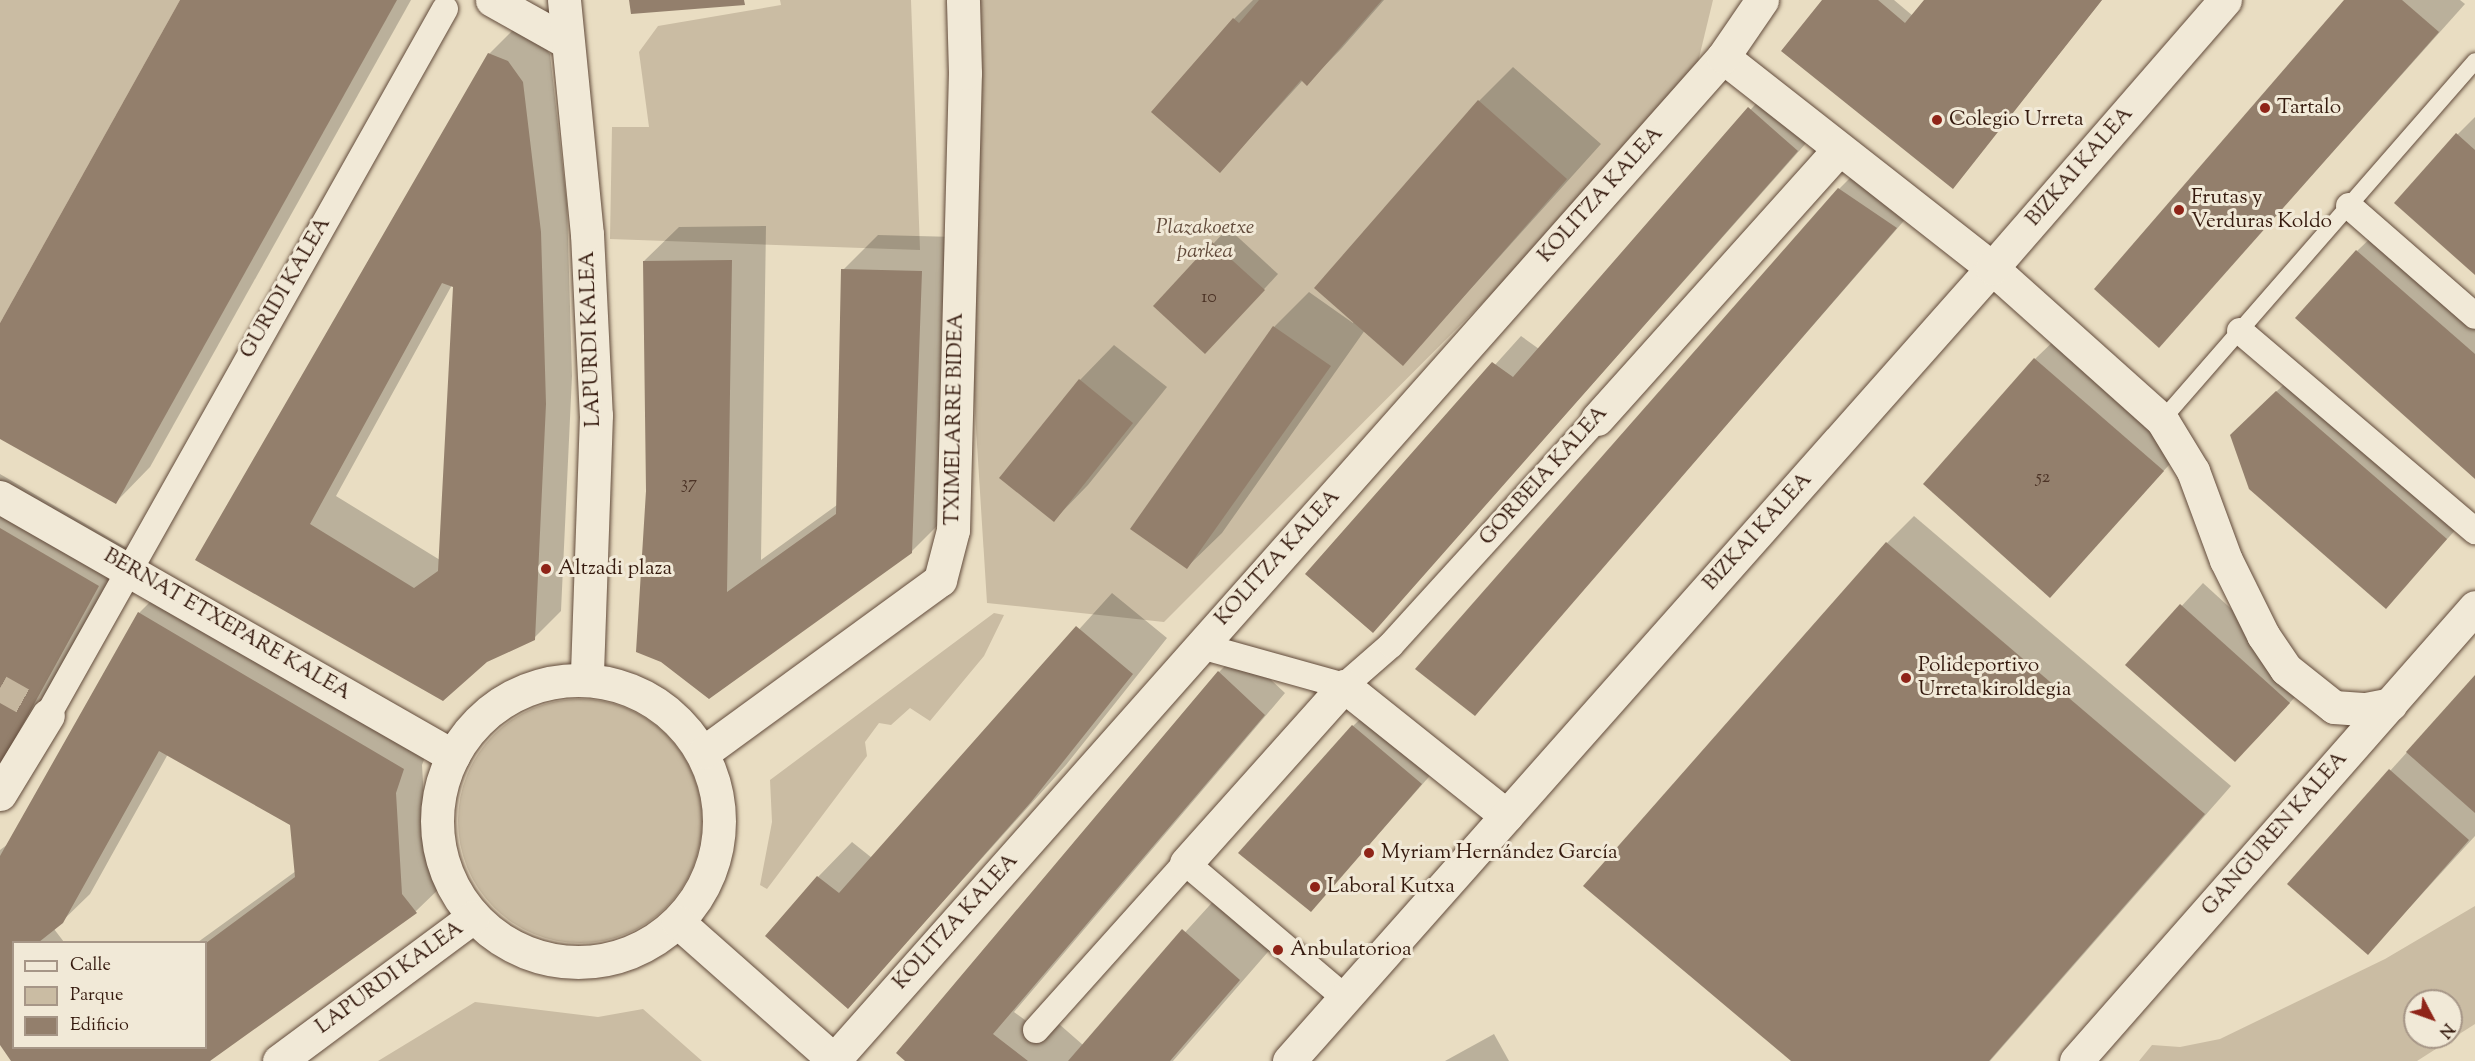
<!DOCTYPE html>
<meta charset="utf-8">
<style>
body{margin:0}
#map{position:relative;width:2475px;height:1061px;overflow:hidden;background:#e9ddc2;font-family:"Sorts Mill Goudy",serif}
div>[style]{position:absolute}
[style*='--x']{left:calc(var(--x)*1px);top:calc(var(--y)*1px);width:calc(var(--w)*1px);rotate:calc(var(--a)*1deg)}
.green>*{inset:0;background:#cabca3}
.round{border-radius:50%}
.shadow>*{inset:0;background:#0003}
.building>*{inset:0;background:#937f6c}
.pedestrian-tunnel>*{height:26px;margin-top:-13px;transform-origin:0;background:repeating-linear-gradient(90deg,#c5b69e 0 26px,transparent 0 39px)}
.roads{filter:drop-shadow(0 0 2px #624b3b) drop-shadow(0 0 2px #624b3b)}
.service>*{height:16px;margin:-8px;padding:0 8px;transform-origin:8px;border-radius:8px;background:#f1e9d7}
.pedestrian>*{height:26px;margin:-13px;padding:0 13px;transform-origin:13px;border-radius:13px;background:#f1e9d7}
.minor>*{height:33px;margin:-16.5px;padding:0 16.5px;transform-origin:16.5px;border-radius:16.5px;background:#f1e9d7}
.minor>.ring{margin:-16.5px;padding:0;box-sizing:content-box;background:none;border:33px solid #f1e9d7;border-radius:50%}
.dots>*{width:16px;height:16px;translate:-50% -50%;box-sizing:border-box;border:3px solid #f1e9d7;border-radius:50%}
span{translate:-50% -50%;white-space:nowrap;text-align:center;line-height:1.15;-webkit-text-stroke:6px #f1e9d7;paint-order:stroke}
.number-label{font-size:18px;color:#4c3326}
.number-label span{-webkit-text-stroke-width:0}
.poi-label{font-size:21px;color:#351a0e}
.left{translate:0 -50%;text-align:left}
.street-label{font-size:21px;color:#351a0e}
.park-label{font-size:21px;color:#624b3b;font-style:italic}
.legend{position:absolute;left:12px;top:941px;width:195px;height:108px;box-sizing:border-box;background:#f1e9d7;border:2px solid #a69687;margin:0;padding:8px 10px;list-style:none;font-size:18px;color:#351a0e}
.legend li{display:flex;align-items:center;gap:12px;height:30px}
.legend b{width:30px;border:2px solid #a69687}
.north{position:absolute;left:2403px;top:989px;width:60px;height:60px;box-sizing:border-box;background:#f1e9d7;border:2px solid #a69687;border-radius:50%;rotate:131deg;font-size:16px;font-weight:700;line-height:24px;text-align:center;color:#351a0e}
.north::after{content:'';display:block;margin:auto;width:21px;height:27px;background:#8f2418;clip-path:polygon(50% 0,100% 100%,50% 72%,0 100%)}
</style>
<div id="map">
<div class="green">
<i style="clip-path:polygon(0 0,180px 0,0 323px)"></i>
<i style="clip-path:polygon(780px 0,911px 0,920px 250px,610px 239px,612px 127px,649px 127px,639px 52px,658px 26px,781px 5px)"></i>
<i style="clip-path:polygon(949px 0,1713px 0,1690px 95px,1164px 622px,987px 603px)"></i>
<i style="clip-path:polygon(994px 613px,1004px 615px,984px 656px,930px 721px,910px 708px,891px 725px,879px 723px,865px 742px,867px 756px,767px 889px,760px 885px,772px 822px,770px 780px)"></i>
<i class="round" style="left:458px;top:699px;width:244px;height:244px"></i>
<i style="clip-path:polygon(evenodd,2475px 906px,2475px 1024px,2417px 1061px,2139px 1061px,2152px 1045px,2180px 1047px,2220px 1039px,2385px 959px,2475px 906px,2415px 1001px,2451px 1001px,2451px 1037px,2415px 1037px,2415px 1001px)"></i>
<i style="clip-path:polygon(475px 1002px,598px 1017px,643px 1009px,702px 1061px,378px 1061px)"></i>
</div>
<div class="shadow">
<i style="clip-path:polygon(181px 0,411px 0,150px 467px,116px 502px,0 437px,0 326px)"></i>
<i style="clip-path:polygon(1253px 0,1384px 0,1341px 49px,1307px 84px,1303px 80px,1220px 171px,1234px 19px)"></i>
<i style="clip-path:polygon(1824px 0,1894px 0,1913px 16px,1926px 0,2102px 0,1953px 187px)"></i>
<i style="clip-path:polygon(2346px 0,2460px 0,2465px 4px,2159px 346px)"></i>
<i style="clip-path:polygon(evenodd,517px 26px,535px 34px,550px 54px,567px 204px,572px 376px,561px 611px,534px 638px,486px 661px,197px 559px,489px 54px,517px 26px,452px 285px,454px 286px,440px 560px,336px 496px,452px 285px)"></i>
<i style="clip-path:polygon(1513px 67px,1601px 144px,1403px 364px,1365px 330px,1222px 533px,1187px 567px,1132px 528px,1275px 326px,1309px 292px,1353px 323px,1479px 101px)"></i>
<i style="clip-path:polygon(1776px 81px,1824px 123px,1373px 631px,1307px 574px,1521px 336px,1539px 349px)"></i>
<i style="clip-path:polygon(2475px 117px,2475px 273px,2457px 135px)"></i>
<i style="clip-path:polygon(1866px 162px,1922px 200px,1475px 714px,1839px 189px)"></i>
<i style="clip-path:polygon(766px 226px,761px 560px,837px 505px,843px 270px,878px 235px,956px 237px,946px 517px,911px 552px,709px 698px,648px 491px,644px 261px,679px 227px)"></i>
<i style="clip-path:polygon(1228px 228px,1278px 274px,1220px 337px,1155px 306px)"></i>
<i style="clip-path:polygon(2379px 230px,2475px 313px,2475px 477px,2357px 251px)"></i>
<i style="clip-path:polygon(2062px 333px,2189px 443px,2050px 596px,2035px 359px)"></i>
<i style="clip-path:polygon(1114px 345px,1167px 387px,1088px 485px,1054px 520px,1002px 477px,1080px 380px)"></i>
<i style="clip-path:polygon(2299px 370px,2467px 517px,2386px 607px,2254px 413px)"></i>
<i style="clip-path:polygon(0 474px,132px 551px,0 783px)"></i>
<i style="clip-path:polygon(1914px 516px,2231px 786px,1990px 1061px,1793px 1061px,1887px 543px)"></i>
<i style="clip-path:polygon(2203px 583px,2310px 681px,2256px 739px,2127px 665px)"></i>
<i style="clip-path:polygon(evenodd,167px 585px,431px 741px,422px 765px,428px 866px,443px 885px,416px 911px,207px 1061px,13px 1061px,0 1042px,0 850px,12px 841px,140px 612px,167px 585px,168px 754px,291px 824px,296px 871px,198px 942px,206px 942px,206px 1048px,14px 1048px,14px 942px,64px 942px,54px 929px,90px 894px,168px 754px)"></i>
<i style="clip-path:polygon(1112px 593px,1167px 638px,1066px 765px,848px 1007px,818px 877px,852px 842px,872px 858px)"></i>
<i style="clip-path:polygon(1240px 651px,1285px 693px,1014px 1012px,1036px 1028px,1051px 1017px,1083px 1045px,1218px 896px,1274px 945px,1173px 1061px,907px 1061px,1219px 672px)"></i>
<i style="clip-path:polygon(2475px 677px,2475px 836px,2368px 953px,2390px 771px)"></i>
<i style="clip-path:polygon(1375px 705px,1443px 761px,1311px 910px,1353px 726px)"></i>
<i style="clip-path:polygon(1494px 1034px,1509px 1061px,1445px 1061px)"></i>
</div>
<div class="building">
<i style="clip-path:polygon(180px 0,397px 0,116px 504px,0 439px,0 323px)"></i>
<i style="clip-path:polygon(629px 0,744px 0,745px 5px,631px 14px)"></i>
<i style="clip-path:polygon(1259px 0,1382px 0,1307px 86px,1301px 80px,1220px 173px,1151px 112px,1233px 18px,1239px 23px)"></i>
<i style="clip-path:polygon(1822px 0,1878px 0,1905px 23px,1924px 0,2102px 0,1953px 189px,1781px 51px)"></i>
<i style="clip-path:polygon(2344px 0,2402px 0,2439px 32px,2159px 348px,2094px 289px)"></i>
<i style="clip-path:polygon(evenodd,488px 53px,508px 61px,523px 82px,541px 232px,546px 404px,535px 640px,487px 662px,443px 701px,195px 560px,488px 53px,442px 283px,453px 287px,438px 571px,414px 588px,310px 524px,442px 283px)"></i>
<i style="clip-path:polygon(1478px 100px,1567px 179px,1403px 366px,1314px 288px)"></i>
<i style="clip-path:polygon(1748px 107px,1798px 151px,1373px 633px,1305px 574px,1492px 362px,1513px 377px)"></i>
<i style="clip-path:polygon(2456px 133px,2475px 150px,2475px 275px,2394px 203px)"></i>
<i style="clip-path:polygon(1838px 188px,1897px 228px,1475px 716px,1415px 669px)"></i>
<i style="clip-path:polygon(1212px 242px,1265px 290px,1205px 354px,1153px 306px)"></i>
<i style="clip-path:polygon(2356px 250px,2475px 354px,2475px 479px,2295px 318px)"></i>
<i style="clip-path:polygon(732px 260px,727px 592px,836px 514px,841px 269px,922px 271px,912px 553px,709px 699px,661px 662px,636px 652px,646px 491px,643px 261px)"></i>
<i style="clip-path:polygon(1273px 326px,1331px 366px,1187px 569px,1130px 529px)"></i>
<i style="clip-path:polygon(2034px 358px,2164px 471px,2050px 598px,1923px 484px)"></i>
<i style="clip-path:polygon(1079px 379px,1133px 423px,1054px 522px,999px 478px)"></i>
<i style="clip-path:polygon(2276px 391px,2447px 539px,2386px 609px,2249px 489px,2230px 435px)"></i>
<i style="clip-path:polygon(0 528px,99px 586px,0 766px)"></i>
<i style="clip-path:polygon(1886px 542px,2205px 814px,1989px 1061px,1791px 1061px,1583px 886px)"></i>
<i style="clip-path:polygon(2180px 604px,2290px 703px,2235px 762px,2125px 665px)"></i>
<i style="clip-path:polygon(evenodd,138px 612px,404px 769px,396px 793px,402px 894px,417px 913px,210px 1061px,11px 1061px,0 1045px,0 856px,138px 612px,159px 751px,290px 825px,295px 877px,206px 943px,206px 1048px,14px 1048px,14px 942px,39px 942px,63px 923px,159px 751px)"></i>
<i style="clip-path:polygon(1076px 626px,1133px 674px,1031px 802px,848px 1009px,765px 936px,817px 876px,839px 893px)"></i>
<i style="clip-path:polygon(1218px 671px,1265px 715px,993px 1034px,1028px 1061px,905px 1061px,896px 1053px)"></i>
<i style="clip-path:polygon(2475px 675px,2475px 813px,2406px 752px)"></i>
<i style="clip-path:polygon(1352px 725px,1422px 784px,1311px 912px,1238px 853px)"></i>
<i style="clip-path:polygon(2389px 769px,2469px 840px,2368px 955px,2287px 884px)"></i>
<i style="clip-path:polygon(1182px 929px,1240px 980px,1170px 1061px,1068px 1061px)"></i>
</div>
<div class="pedestrian-tunnel">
<i style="--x:0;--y:688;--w:55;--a:29.4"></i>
</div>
<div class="roads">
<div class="service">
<i style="--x:2162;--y:420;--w:476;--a:-48.9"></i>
</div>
<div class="pedestrian">
<i style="--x:2349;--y:206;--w:167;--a:41.1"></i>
<i style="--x:2240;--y:331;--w:309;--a:40.4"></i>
<i style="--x:1201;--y:646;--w:148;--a:15.6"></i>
<i style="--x:1344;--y:686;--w:62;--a:-41.1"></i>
<i style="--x:1391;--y:645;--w:306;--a:-47.7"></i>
<i style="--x:48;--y:715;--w:810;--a:-60.65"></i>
<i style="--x:1036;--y:1030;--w:224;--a:-48.1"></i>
<i style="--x:1186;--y:863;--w:209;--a:40.3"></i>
</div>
<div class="minor">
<i style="--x:492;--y:0;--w:86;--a:29.2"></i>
<i style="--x:564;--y:0;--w:235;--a:84.4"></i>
<i style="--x:587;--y:234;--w:181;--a:87.2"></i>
<i style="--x:596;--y:415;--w:263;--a:92"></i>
<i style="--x:1723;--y:57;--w:342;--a:38.1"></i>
<i style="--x:1992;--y:268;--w:228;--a:41.8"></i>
<i style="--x:2162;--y:420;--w:60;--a:58.7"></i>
<i style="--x:2193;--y:471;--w:95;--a:69.7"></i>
<i style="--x:2226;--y:560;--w:84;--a:63.7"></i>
<i style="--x:2263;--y:635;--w:41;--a:55.9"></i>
<i style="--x:2286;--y:669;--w:61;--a:38.4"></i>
<i style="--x:2334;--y:707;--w:32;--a:4"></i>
<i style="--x:2366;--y:709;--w:25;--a:-11"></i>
<i style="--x:1597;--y:419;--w:361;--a:-48.1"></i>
<i style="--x:0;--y:497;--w:522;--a:29.76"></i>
<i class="ring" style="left:437px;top:680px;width:249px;height:249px"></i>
<i style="--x:704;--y:752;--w:292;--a:-36.1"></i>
<i style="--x:940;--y:580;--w:52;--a:-75.4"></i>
<i style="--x:953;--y:530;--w:457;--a:-88.5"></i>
<i style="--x:965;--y:73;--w:73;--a:-91.6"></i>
<i style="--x:0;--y:794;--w:92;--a:-58.7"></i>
<i style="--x:1186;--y:863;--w:237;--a:-48.2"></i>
<i style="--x:1344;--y:686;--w:208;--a:38.6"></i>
<i style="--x:678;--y:922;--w:210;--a:41.5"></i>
<i style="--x:834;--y:1060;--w:1340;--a:-48.45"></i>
<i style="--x:1723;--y:57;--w:69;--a:-55.6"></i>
<i style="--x:279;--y:1061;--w:242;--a:-36.6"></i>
<i style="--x:1289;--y:1061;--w:1060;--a:-48.44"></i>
<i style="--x:1992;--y:268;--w:355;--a:-49"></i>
<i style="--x:2076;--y:1061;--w:604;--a:-48.69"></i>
</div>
</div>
<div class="dots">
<i style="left:2265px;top:108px;background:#8f2418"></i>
<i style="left:1937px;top:120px;background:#8f2418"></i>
<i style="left:2179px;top:210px;background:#8f2418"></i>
<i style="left:546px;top:569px;background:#8f2418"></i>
<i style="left:1906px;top:678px;background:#8f2418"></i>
<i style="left:1369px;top:853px;background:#8f2418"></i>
<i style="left:1315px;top:887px;background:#8f2418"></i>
<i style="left:1278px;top:950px;background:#8f2418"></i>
</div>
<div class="number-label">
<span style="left:1209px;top:298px">10</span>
<span style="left:2043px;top:478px">52</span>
<span style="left:689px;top:484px">37</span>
</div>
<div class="poi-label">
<span class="left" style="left:2277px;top:108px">Tartalo</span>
<span class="left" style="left:1949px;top:120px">Colegio Urreta</span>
<span class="left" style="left:2191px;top:210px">Frutas y<br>Verduras Koldo</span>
<span class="left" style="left:558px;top:569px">Altzadi plaza</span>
<span class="left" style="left:1918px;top:678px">Polideportivo<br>Urreta kiroldegia</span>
<span class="left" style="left:1381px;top:853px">Myriam Hernández García</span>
<span class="left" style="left:1327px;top:887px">Laboral Kutxa</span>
<span class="left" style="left:1290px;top:950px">Anbulatorioa</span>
</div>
<div class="street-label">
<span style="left:2080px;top:167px;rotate:-49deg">BIZKAI KALEA</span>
<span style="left:1601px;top:195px;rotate:-48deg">KOLITZA KALEA</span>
<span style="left:286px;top:288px;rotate:-60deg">GURIDI KALEA</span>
<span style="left:591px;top:339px;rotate:-92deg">LAPURDI KALEA</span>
<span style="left:955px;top:419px;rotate:-89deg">TXIMELARRE BIDEA</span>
<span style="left:1544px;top:476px;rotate:-48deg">GORBEIA KALEA</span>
<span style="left:1758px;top:532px;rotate:-48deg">BIZKAI KALEA</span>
<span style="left:1278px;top:558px;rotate:-48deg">KOLITZA KALEA</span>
<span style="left:227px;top:625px;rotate:30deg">BERNAT ETXEPARE KALEA</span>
<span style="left:2275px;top:834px;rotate:-49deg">GANGUREN KALEA</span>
<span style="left:956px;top:922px;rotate:-48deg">KOLITZA KALEA</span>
<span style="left:390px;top:978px;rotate:-36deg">LAPURDI KALEA</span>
</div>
<div class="park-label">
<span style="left:1205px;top:240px">Plazakoetxe<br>parkea</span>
</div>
<ul class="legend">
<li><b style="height:8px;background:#f1e9d7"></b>Calle</li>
<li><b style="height:16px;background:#cabca3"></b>Parque</li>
<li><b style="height:16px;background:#937f6c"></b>Edificio</li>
</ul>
<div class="north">N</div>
</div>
